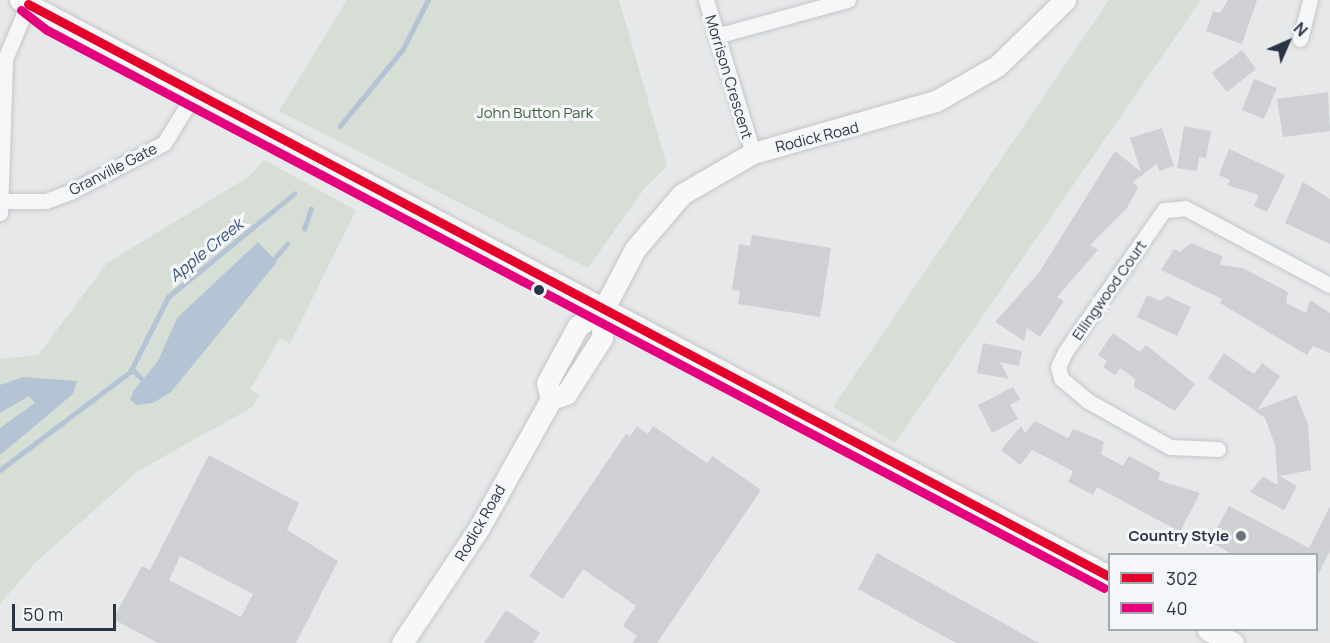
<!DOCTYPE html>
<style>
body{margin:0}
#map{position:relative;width:1330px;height:643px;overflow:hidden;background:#e6e8ea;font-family:Manrope,sans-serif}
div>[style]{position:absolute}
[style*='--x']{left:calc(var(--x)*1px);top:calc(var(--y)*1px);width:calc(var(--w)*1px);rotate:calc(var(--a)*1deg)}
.green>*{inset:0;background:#d6ded6}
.water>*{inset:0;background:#b4c4d5}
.stream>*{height:4.5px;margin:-2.25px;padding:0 2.25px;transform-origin:2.25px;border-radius:2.25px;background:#b4c4d5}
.building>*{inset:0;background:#ced0d3}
.roads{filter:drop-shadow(0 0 2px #c4c6c8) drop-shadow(0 0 2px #c4c6c8)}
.street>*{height:15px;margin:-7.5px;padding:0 7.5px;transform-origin:7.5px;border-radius:7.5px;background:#f5f6f7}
.secondary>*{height:21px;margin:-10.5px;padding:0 10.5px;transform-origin:10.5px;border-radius:10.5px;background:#f8f8f8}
.bus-1>*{height:9px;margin:-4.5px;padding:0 4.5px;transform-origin:4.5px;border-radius:4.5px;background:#e4002b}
.bus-2>*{height:9px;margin:-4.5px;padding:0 4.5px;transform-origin:4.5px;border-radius:4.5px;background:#e5007d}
.dots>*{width:16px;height:16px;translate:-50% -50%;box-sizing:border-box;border:3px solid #f4f6f9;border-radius:50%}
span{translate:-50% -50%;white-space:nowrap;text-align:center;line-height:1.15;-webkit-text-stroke:6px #f4f6f9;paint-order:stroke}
.street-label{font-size:15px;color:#2b3445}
.park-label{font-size:15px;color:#3f6138}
.poi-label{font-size:15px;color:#2b3445;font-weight:700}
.right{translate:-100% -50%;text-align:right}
.water-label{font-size:16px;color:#34527a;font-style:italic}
.legend{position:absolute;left:1108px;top:553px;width:210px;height:78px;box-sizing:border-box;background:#f4f6f9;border:2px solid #a4a8b1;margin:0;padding:8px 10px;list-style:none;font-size:18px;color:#2b3445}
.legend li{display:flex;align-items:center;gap:12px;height:30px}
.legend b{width:30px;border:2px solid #a4a8b1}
.north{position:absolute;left:1258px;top:12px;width:60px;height:60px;-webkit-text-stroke:4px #f4f6f9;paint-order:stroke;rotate:45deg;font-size:16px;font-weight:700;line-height:24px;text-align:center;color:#2b3445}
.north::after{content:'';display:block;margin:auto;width:21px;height:27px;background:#2b3445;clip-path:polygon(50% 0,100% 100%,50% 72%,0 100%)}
.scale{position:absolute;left:12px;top:604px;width:104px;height:27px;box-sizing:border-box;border:3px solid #2b3445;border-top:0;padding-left:8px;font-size:18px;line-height:21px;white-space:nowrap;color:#2b3445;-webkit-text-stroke:4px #f4f6f9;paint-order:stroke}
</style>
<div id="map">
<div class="green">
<i style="clip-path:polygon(347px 0,619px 0,667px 166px,644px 189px,588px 268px,279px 111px)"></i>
<i style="clip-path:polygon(1109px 0,1201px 0,895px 443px,833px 407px)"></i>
<i style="clip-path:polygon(264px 160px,356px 210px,290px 344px,280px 338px,250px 390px,260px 395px,251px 408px,138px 471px,36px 562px,0 604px,0 359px,38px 355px,107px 263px,250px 176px)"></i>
</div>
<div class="water">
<i style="clip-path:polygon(258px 242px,277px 262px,171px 392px,153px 403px,136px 405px,130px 399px,134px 390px,158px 361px,177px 318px)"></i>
<i style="clip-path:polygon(23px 377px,77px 381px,73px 394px,0 455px,0 428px,35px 403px,29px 396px,0 413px,0 385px)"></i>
</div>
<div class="stream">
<i style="--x:340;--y:126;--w:99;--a:-50.7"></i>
<i style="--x:403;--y:49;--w:55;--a:-63"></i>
<i style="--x:304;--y:229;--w:21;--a:-71"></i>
<i style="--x:274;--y:259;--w:20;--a:-49"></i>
<i style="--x:132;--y:369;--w:16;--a:45"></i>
<i style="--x:0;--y:470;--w:163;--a:-37"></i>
<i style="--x:130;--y:372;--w:84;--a:-63.1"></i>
<i style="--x:168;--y:297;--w:163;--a:-39.3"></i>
</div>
<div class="building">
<i style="clip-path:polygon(1228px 0,1257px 0,1242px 44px,1206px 31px,1213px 11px,1220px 13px)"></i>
<i style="clip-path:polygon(1242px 50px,1256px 69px,1227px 92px,1212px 73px)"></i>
<i style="clip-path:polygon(1254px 79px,1277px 88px,1264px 119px,1242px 110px)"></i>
<i style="clip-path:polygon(1328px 92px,1330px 131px,1283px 137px,1277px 99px)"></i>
<i style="clip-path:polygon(1184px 126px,1211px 131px,1206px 158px,1199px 157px,1197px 171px,1177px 168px)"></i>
<i style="clip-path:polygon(1162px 128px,1174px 166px,1159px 171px,1157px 164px,1133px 182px,1138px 188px,1127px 208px,1090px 245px,1098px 250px,1057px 297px,1064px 301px,1040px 337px,1027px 328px,1024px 341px,995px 322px,1038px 274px,1115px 151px,1141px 172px,1130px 138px)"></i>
<i style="clip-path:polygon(1229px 149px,1285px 175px,1267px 212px,1254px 206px,1259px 195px,1227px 185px,1230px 180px,1219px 175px)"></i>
<i style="clip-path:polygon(1303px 182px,1330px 199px,1330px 244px,1285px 223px)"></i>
<i style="clip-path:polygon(752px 235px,831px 248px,820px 317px,738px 304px,740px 291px,732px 290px,739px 244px,750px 246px)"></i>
<i style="clip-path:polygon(1191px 243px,1222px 256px,1220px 265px,1243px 268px,1288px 292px,1286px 303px,1306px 313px,1310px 300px,1330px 313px,1330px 353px,1313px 346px,1307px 355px,1220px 303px,1222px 299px,1161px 270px,1174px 249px,1180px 252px)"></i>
<i style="clip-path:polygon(1147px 295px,1160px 301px,1167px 296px,1191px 307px,1177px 336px,1137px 317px)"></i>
<i style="clip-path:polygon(1113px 333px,1140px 352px,1146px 345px,1195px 384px,1175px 411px,1134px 387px,1135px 379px,1120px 368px,1115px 375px,1103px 367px,1107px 361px,1098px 355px)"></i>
<i style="clip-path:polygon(983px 343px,1022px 351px,1019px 366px,1000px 362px,1009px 379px,977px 373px)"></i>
<i style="clip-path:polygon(1224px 353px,1254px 374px,1262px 363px,1280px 376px,1257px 410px,1296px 395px,1308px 424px,1311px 470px,1279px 476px,1297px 486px,1284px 510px,1250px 492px,1263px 477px,1278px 485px,1275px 445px,1265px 418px,1208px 378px)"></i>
<i style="clip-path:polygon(1013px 387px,1020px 399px,1010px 405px,1018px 419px,992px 433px,978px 405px)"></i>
<i style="clip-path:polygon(1035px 421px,1068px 438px,1073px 429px,1091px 436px,1104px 442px,1101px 454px,1123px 466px,1129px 456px,1161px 473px,1158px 479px,1164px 482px,1200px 493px,1180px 532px,1097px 487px,1093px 495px,1068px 482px,1073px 471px,1032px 450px,1020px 465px,1001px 450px,1021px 426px,1025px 433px)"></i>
<i style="clip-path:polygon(637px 426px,648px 434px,653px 426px,707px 463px,712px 456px,761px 490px,657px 643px,632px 643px,637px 636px,623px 626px,636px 606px,583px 569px,563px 599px,529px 576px,626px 434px,630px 436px)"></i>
<i style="clip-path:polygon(evenodd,209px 455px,299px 503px,287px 530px,338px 561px,296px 643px,158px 643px,113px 619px,142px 566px,150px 570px,209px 455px,180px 556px,253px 594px,241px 617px,169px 580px,180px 556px)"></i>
<i style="clip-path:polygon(1229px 506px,1309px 548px,1330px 506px,1330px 551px,1317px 577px,1317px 555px,1234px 555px,1210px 542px)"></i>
<i style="clip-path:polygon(877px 553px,1039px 643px,956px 643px,858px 589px)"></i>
<i style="clip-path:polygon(506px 610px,540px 633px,533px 643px,484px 643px)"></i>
</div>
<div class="roads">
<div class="street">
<i style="--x:706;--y:0;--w:160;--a:72.9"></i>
<i style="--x:716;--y:36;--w:137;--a:-15.3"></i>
<i style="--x:1300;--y:39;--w:40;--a:-75.6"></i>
<i style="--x:4;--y:201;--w:42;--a:0"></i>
<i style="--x:46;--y:201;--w:26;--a:-21"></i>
<i style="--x:70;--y:192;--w:106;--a:-27.5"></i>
<i style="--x:164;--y:143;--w:59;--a:-58.2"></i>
<i style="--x:0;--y:213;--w:154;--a:-88.1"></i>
<i style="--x:5;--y:59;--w:60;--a:-67.3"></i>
<i style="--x:1218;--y:449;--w:48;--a:-177.6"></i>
<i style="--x:1170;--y:447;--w:94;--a:-150.7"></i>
<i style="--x:1088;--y:401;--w:35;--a:-140"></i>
<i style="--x:1061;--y:378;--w:11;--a:-105"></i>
<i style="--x:1058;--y:367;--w:17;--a:-65"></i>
<i style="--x:1065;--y:352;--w:173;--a:-55.1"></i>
<i style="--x:1164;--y:210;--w:21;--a:-5"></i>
<i style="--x:1185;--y:208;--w:164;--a:28"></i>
</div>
<div class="secondary">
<i style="--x:20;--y:0;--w:1233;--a:27.89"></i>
<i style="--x:551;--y:399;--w:16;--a:-18"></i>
<i style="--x:566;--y:394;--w:67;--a:-57.3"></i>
<i style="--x:602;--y:338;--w:28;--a:-88"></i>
<i style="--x:603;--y:310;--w:69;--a:-62.3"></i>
<i style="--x:635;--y:249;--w:72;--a:-49.5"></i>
<i style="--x:682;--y:194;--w:82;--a:-30"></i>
<i style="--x:753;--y:153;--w:190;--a:-15.9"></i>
<i style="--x:936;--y:101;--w:70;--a:-29.8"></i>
<i style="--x:997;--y:66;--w:95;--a:-44.1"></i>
<i style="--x:1208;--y:630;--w:28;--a:27"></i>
<i style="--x:402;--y:643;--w:138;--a:-56.2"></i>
<i style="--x:479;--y:528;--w:148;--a:-60.8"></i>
<i style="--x:551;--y:399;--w:16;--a:-104"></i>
<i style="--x:547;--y:383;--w:65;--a:-61.5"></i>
<i style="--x:578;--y:326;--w:30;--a:-33"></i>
</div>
</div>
<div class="bus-1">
<i style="--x:28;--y:4;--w:1224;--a:27.9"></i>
</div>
<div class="bus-2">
<i style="--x:21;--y:10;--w:33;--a:38"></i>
<i style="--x:47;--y:30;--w:1195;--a:27.83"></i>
</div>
<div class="dots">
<i style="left:539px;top:290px;background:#2b3445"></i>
<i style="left:1241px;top:536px;background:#6c737f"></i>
</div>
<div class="street-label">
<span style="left:729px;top:77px;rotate:73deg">Morrison Crescent</span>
<span style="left:817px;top:137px;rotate:-14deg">Rodick Road</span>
<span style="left:113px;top:169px;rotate:-27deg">Granville Gate</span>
<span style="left:1109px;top:290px;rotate:-55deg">Ellingwood Court</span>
<span style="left:480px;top:523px;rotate:-60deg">Rodick Road</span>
</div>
<div class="park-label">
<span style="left:535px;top:113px">John Button Park</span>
</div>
<div class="poi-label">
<span class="right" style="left:1229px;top:536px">Country Style</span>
</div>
<div class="water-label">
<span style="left:206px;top:250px;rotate:-39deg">Apple Creek</span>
</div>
<ul class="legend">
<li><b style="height:8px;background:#e4002b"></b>302</li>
<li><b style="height:8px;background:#e5007d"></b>40</li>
</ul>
<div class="north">N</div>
<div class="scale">50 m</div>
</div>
